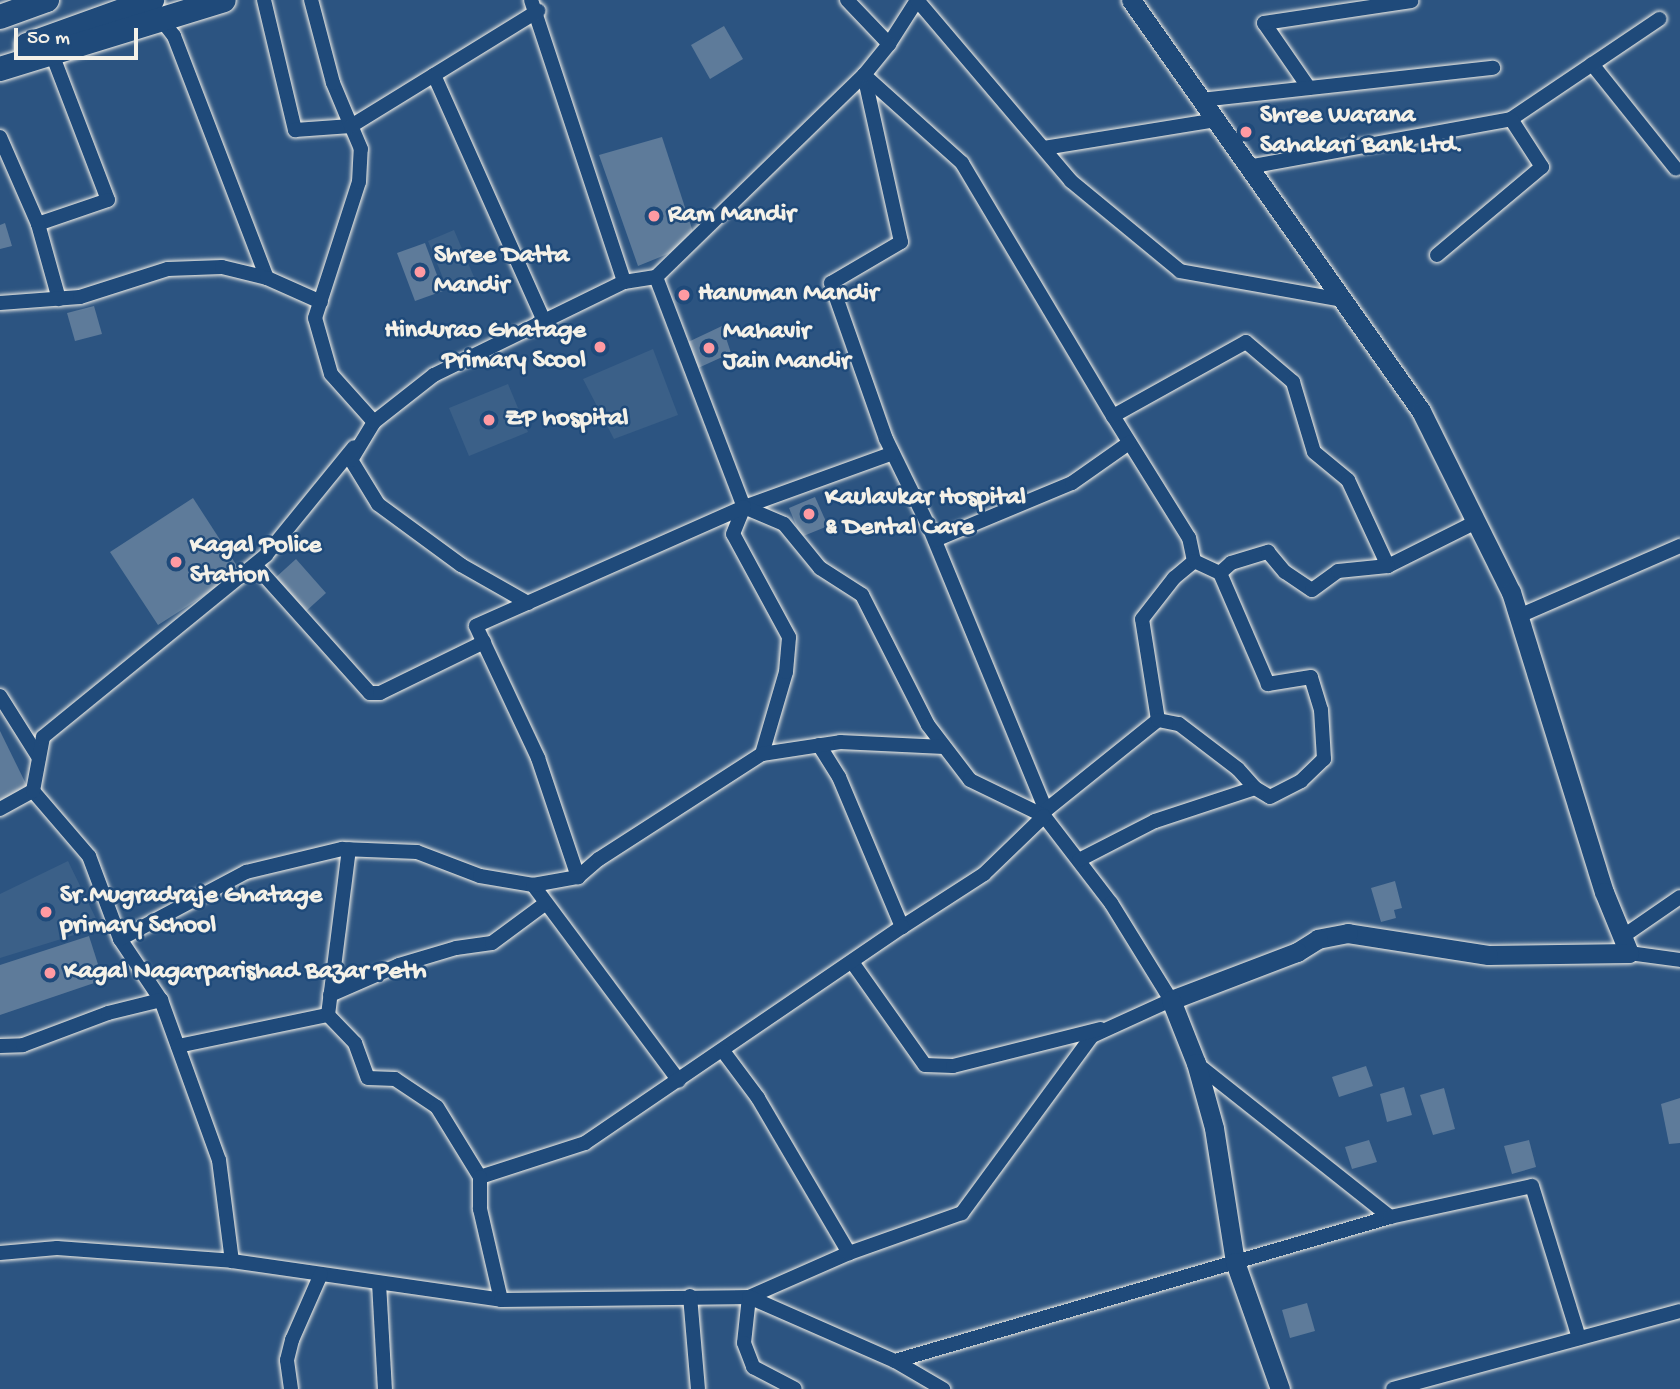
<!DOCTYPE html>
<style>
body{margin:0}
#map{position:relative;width:1680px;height:1389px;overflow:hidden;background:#2c5481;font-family:"Gochi Hand",sans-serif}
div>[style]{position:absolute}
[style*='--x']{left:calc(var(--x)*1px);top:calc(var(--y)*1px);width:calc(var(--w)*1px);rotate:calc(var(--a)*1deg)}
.built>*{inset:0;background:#3b6088}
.building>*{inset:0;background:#5e7b9a}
.roads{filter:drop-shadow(0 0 2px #f4f1e8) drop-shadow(0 0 2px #f4f1e8)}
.street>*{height:14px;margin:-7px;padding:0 7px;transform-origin:7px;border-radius:7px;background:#1f4a7a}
.secondary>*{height:19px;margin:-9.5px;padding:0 9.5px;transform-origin:9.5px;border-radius:9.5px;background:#1f4a7a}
.highway>*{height:24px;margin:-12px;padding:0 12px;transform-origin:12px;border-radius:12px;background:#1f4a7a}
.dots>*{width:19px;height:19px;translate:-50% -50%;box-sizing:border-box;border:4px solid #1f4a7a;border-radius:50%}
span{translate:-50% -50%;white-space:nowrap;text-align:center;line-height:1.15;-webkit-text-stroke:5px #1f4a7a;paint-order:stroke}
.poi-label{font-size:26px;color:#f4f1e8;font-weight:700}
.left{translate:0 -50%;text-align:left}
.right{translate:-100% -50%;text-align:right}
.scale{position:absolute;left:14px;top:28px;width:124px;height:32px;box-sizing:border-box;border:4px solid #f4f1e8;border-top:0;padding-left:9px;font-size:21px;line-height:24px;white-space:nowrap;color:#f4f1e8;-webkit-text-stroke:5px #1f4a7a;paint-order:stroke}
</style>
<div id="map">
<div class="built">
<i style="clip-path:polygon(454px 230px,474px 277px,447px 288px,428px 241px)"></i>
<i style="clip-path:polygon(653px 349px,678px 415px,614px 439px,583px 379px)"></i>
<i style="clip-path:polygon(508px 384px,528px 432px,469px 456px,449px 408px)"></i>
<i style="clip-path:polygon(68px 861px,100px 927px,0 958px,0 894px)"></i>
</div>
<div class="building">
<i style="clip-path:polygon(724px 26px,743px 59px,710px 79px,691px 45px)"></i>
<i style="clip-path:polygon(662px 137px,694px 235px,685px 247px,638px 266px,599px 155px)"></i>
<i style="clip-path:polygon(5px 223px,12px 246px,0 249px,0 225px)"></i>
<i style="clip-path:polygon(425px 243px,443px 291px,415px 301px,397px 253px)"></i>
<i style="clip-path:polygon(94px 306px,102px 334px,75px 341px,67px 313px)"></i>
<i style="clip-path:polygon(722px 326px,731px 353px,696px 369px,686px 343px)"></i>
<i style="clip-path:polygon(815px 497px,828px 526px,801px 537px,789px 508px)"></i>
<i style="clip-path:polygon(193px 498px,241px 572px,158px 625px,110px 552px)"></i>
<i style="clip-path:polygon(296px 559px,326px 593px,304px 613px,274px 579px)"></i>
<i style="clip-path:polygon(0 731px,27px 786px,0 801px)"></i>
<i style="clip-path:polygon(1395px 881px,1402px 908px,1394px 910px,1396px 918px,1381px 922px,1371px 888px)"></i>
<i style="clip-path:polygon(89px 936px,103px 980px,0 1015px,0 965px)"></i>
<i style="clip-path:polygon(1366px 1066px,1373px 1086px,1339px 1097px,1332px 1077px)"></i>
<i style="clip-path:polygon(1404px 1087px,1412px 1115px,1387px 1122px,1380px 1094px)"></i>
<i style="clip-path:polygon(1444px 1088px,1455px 1129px,1433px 1135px,1420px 1095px)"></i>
<i style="clip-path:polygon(1680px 1098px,1680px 1143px,1669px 1144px,1661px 1104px)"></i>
<i style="clip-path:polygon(1369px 1140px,1377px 1162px,1352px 1169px,1345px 1147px)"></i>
<i style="clip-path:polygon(1529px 1140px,1536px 1167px,1512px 1174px,1504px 1146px)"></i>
<i style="clip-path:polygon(1307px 1303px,1315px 1331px,1290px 1338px,1282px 1310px)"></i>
</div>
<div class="roads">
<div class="street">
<i style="--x:264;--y:0;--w:134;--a:76.6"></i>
<i style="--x:295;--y:130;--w:56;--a:-4.1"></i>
<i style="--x:351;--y:126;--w:47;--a:-112.7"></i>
<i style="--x:333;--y:83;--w:86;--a:-104.8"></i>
<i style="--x:531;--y:0;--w:297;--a:71.7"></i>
<i style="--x:624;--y:282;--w:32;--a:-9"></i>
<i style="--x:847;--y:0;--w:61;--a:46.3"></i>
<i style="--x:889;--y:44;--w:52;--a:-57.5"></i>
<i style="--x:917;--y:0;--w:238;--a:49.6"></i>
<i style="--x:1071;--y:181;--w:141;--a:39.5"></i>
<i style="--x:1180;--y:271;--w:166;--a:10.1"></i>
<i style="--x:163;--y:22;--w:18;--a:52"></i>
<i style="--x:174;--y:36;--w:259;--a:69"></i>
<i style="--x:52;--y:54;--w:156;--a:69"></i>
<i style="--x:108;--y:200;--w:74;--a:161.1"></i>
<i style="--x:38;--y:224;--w:78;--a:74.4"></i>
<i style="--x:1592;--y:64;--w:134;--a:51.3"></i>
<i style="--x:434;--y:75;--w:269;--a:65.9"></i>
<i style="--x:864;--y:75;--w:171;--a:77.5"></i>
<i style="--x:901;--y:242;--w:81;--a:149.6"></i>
<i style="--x:831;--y:283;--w:165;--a:70.6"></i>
<i style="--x:886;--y:439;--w:100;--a:63.9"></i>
<i style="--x:930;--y:529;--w:304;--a:67.6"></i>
<i style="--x:1046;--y:810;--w:144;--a:-38.8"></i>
<i style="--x:1158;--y:720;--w:102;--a:-99"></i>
<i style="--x:1142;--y:619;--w:52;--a:-52"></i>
<i style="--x:1174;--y:578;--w:26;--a:-40"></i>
<i style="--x:1194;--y:561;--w:24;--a:-102"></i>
<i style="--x:1189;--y:538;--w:144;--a:-121.9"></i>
<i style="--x:864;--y:75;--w:132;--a:41.9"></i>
<i style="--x:962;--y:163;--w:295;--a:59.2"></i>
<i style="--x:1113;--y:416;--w:152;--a:-29.1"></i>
<i style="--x:1246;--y:342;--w:62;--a:40.4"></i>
<i style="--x:1293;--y:382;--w:73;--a:73.3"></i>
<i style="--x:1314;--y:452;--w:44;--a:39.5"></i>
<i style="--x:1348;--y:480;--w:95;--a:65.1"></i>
<i style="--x:1388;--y:566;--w:98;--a:-26.6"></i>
<i style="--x:1309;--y:88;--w:79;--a:-124.7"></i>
<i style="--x:1264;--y:23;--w:149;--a:-8.5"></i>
<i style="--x:1201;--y:100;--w:294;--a:-6.3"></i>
<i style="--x:0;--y:137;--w:95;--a:66.4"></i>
<i style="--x:1044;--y:148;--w:174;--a:-9.2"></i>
<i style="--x:1248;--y:167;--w:267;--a:-10.3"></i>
<i style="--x:1511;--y:119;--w:179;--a:-34"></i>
<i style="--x:1437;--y:255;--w:137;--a:-40"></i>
<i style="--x:1542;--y:167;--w:57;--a:-122.9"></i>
<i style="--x:656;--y:277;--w:246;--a:69.1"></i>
<i style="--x:744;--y:507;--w:158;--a:-19.9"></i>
<i style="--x:656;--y:277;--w:290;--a:-44.2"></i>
<i style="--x:864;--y:75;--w:40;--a:-51"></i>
<i style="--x:0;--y:303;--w:80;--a:-4.3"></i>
<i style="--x:80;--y:297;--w:92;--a:-17.7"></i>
<i style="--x:168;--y:269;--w:54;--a:-2.1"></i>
<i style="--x:222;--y:267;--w:46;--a:13.7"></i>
<i style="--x:267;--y:278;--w:59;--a:24"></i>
<i style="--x:374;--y:422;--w:64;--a:-131.9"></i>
<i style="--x:331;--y:374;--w:58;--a:-105.9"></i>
<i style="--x:315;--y:318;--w:143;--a:-72.1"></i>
<i style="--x:359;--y:182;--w:33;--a:-87"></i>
<i style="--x:361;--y:149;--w:25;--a:-113"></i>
<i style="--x:351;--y:126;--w:220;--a:-31.6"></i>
<i style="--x:744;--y:507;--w:43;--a:23"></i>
<i style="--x:784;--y:524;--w:57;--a:50.7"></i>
<i style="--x:820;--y:568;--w:50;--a:32.7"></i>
<i style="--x:862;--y:595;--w:146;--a:63.1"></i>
<i style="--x:928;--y:725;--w:69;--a:52.6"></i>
<i style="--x:970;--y:780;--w:82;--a:25.9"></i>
<i style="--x:1044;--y:816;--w:110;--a:52.4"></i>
<i style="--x:1111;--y:903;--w:114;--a:58.3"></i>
<i style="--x:1171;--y:1000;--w:87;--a:155.5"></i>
<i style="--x:1092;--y:1036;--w:220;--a:126.3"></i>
<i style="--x:962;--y:1213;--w:120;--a:160.5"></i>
<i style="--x:849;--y:1253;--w:109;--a:156.3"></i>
<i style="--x:749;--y:1297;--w:46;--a:96.2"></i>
<i style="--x:744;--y:1343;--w:26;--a:69"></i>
<i style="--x:753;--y:1367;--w:47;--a:27.6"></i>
<i style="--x:935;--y:540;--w:148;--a:-22.6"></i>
<i style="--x:1072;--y:483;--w:70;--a:-35.1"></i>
<i style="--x:1194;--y:561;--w:29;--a:25"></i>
<i style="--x:1220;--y:573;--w:15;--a:-42"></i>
<i style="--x:1231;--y:563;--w:39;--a:-17"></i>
<i style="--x:1268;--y:552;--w:26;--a:50"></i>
<i style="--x:1285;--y:572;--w:32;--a:34"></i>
<i style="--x:1312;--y:590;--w:32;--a:-36"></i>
<i style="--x:1338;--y:571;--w:50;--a:-5.7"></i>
<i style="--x:255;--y:565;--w:172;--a:48.1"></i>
<i style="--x:370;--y:693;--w:10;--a:0"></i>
<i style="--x:380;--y:693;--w:116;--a:-26.1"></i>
<i style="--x:528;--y:603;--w:77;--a:-150.4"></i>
<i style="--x:461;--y:565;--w:103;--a:-143.7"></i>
<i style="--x:378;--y:504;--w:52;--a:-121.5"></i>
<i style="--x:351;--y:460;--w:44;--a:-58.8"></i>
<i style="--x:374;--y:422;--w:76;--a:-38.1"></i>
<i style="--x:434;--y:375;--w:212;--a:-26.1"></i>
<i style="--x:1519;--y:616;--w:176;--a:-23.5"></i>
<i style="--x:0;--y:696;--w:73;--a:57.8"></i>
<i style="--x:1158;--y:720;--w:21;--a:11"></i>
<i style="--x:1179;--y:724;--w:74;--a:37.3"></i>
<i style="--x:1238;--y:769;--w:25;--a:48"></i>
<i style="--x:819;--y:745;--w:38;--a:58"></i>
<i style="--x:839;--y:777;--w:163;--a:67.2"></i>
<i style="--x:902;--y:927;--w:98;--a:-32.9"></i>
<i style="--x:984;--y:874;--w:83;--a:-44"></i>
<i style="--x:762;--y:754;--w:85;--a:-73.7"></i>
<i style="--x:786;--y:672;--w:35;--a:-85"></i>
<i style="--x:789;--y:637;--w:117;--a:-118.5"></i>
<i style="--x:733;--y:534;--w:29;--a:-68"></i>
<i style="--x:744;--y:507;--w:293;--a:156.1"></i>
<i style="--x:476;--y:626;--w:146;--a:64.8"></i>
<i style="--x:538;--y:758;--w:126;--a:71.4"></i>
<i style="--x:578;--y:877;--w:28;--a:-41"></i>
<i style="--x:599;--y:859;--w:194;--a:-32.8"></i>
<i style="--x:762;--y:754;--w:79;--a:-8.7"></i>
<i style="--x:840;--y:742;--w:104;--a:2.8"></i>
<i style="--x:33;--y:791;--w:86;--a:49.3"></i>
<i style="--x:89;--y:856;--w:89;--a:69.5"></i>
<i style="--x:120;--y:939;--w:73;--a:56.1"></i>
<i style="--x:161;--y:1000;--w:170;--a:70.1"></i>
<i style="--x:219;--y:1160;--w:102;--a:82.7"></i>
<i style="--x:0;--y:809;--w:38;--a:-29"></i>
<i style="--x:33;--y:791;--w:55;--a:-79.5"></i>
<i style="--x:43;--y:737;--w:288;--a:-39.2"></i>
<i style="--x:266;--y:555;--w:139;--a:-50.8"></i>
<i style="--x:1079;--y:860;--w:85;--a:-27.2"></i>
<i style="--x:1155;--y:821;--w:105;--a:-18.3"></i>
<i style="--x:1255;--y:788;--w:17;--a:31"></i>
<i style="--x:1270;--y:797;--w:35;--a:-27"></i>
<i style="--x:1301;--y:781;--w:32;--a:-44"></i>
<i style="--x:1324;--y:759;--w:49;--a:-93.5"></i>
<i style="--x:1321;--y:710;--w:34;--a:-107"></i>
<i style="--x:1311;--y:677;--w:44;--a:170.8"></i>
<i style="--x:1268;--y:684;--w:121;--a:-113.4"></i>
<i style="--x:533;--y:885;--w:244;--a:53.3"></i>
<i style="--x:1622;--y:937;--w:70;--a:-34.6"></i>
<i style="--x:120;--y:939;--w:143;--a:-28"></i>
<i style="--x:246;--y:872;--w:99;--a:-13.5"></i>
<i style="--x:342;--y:849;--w:75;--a:2.3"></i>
<i style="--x:417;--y:852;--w:67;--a:20.9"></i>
<i style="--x:480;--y:876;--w:54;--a:9.6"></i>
<i style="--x:533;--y:885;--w:46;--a:-10.1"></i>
<i style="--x:1629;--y:953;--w:51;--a:7.8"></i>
<i style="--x:852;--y:962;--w:126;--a:54.7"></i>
<i style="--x:925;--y:1065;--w:28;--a:2"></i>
<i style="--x:953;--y:1066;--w:152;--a:-14.1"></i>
<i style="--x:330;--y:995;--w:75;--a:-23.5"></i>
<i style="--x:399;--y:965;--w:59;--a:-16.6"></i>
<i style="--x:456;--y:948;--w:36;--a:-8"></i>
<i style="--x:492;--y:943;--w:67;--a:-36.5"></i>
<i style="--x:328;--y:1015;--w:39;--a:46"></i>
<i style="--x:355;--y:1043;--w:37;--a:70"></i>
<i style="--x:368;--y:1078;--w:27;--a:2"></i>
<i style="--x:395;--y:1079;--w:50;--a:33.7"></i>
<i style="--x:437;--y:1107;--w:82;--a:58.4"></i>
<i style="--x:480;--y:1177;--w:110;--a:-17.9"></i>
<i style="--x:585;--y:1143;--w:384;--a:-34.3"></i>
<i style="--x:0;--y:1046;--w:23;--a:-2"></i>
<i style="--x:23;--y:1045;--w:91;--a:-20.6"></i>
<i style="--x:108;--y:1013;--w:55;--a:-13.8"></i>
<i style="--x:178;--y:1046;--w:153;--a:-11.7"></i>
<i style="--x:328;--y:1015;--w:167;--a:-82.8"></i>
<i style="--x:723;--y:1051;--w:59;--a:53.3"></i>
<i style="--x:758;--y:1098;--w:180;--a:59.6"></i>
<i style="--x:1196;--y:1063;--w:248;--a:38.4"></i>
<i style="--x:480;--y:1177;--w:32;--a:90"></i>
<i style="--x:480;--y:1209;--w:93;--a:77"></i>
<i style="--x:0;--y:1253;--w:57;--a:-5"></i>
<i style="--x:57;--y:1248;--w:175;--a:4.2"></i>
<i style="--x:232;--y:1261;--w:272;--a:8.2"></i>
<i style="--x:501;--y:1300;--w:248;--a:-0.7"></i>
<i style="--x:749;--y:1297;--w:159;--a:23.7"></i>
<i style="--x:895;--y:1361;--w:56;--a:30.3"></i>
<i style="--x:379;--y:1283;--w:106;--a:86.8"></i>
<i style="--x:690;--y:1296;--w:93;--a:85.1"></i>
<i style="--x:895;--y:1361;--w:516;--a:-16.22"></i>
<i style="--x:1390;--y:1217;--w:145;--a:-12.3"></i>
<i style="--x:1532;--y:1186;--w:159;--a:72.8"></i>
<i style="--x:291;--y:1389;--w:29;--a:-98"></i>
<i style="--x:287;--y:1360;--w:21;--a:-76"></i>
<i style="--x:292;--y:1340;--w:72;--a:-66.3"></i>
<i style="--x:1393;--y:1389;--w:297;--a:-15.2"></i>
</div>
<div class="secondary">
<i style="--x:1131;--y:0;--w:503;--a:54.79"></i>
<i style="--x:1421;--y:411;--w:202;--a:63.6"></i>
<i style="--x:1511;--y:592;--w:314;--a:72.8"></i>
<i style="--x:1604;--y:892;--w:66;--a:67.7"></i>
<i style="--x:1629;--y:953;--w:141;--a:179.2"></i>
<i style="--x:1488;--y:955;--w:142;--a:-171.1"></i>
<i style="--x:1348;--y:933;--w:31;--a:169"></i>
<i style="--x:1318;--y:939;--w:25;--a:148"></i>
<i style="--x:1297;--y:952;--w:135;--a:159.1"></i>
<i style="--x:1171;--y:1000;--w:68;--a:68.4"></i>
<i style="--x:1196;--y:1063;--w:67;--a:74.5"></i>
<i style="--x:1214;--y:1128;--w:136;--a:81.1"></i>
<i style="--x:1235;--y:1262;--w:135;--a:70.5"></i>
</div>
<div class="highway">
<i style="--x:0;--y:17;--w:50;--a:-19.9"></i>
<i style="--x:27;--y:45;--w:133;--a:-19.8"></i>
<i style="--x:0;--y:69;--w:234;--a:-17.1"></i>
</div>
</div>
<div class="dots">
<i style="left:1246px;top:132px;background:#ff9aa2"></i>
<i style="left:654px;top:216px;background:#ff9aa2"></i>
<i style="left:420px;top:272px;background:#ff9aa2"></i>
<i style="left:684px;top:295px;background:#ff9aa2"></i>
<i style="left:600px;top:347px;background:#ff9aa2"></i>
<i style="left:709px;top:348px;background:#ff9aa2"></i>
<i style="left:489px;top:420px;background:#ff9aa2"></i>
<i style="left:809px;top:514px;background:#ff9aa2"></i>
<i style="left:176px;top:562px;background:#ff9aa2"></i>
<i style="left:46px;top:912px;background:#ff9aa2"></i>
<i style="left:50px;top:973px;background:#ff9aa2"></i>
</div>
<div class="poi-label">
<span class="left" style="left:1260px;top:132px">Shree Warana<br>Sahakari Bank Ltd.</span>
<span class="left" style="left:668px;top:216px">Ram Mandir</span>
<span class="left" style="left:434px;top:272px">Shree Datta<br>Mandir</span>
<span class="left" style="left:698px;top:295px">Hanuman Mandir</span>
<span class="right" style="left:586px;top:347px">Hindurao Ghatage<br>Primary Scool</span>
<span class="left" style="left:723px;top:348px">Mahavir<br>Jain Mandir</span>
<span class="left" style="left:505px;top:420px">ZP hospital</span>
<span class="left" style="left:825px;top:514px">Kaulavkar Hospital<br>&amp; Dental Care</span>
<span class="left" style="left:190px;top:562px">Kagal Police<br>Station</span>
<span class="left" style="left:60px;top:912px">Sr.Mugradraje Ghatage<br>primary School</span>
<span class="left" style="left:64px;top:973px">Kagal Nagarparishad Bazar Peth</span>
</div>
<div class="scale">50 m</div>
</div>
